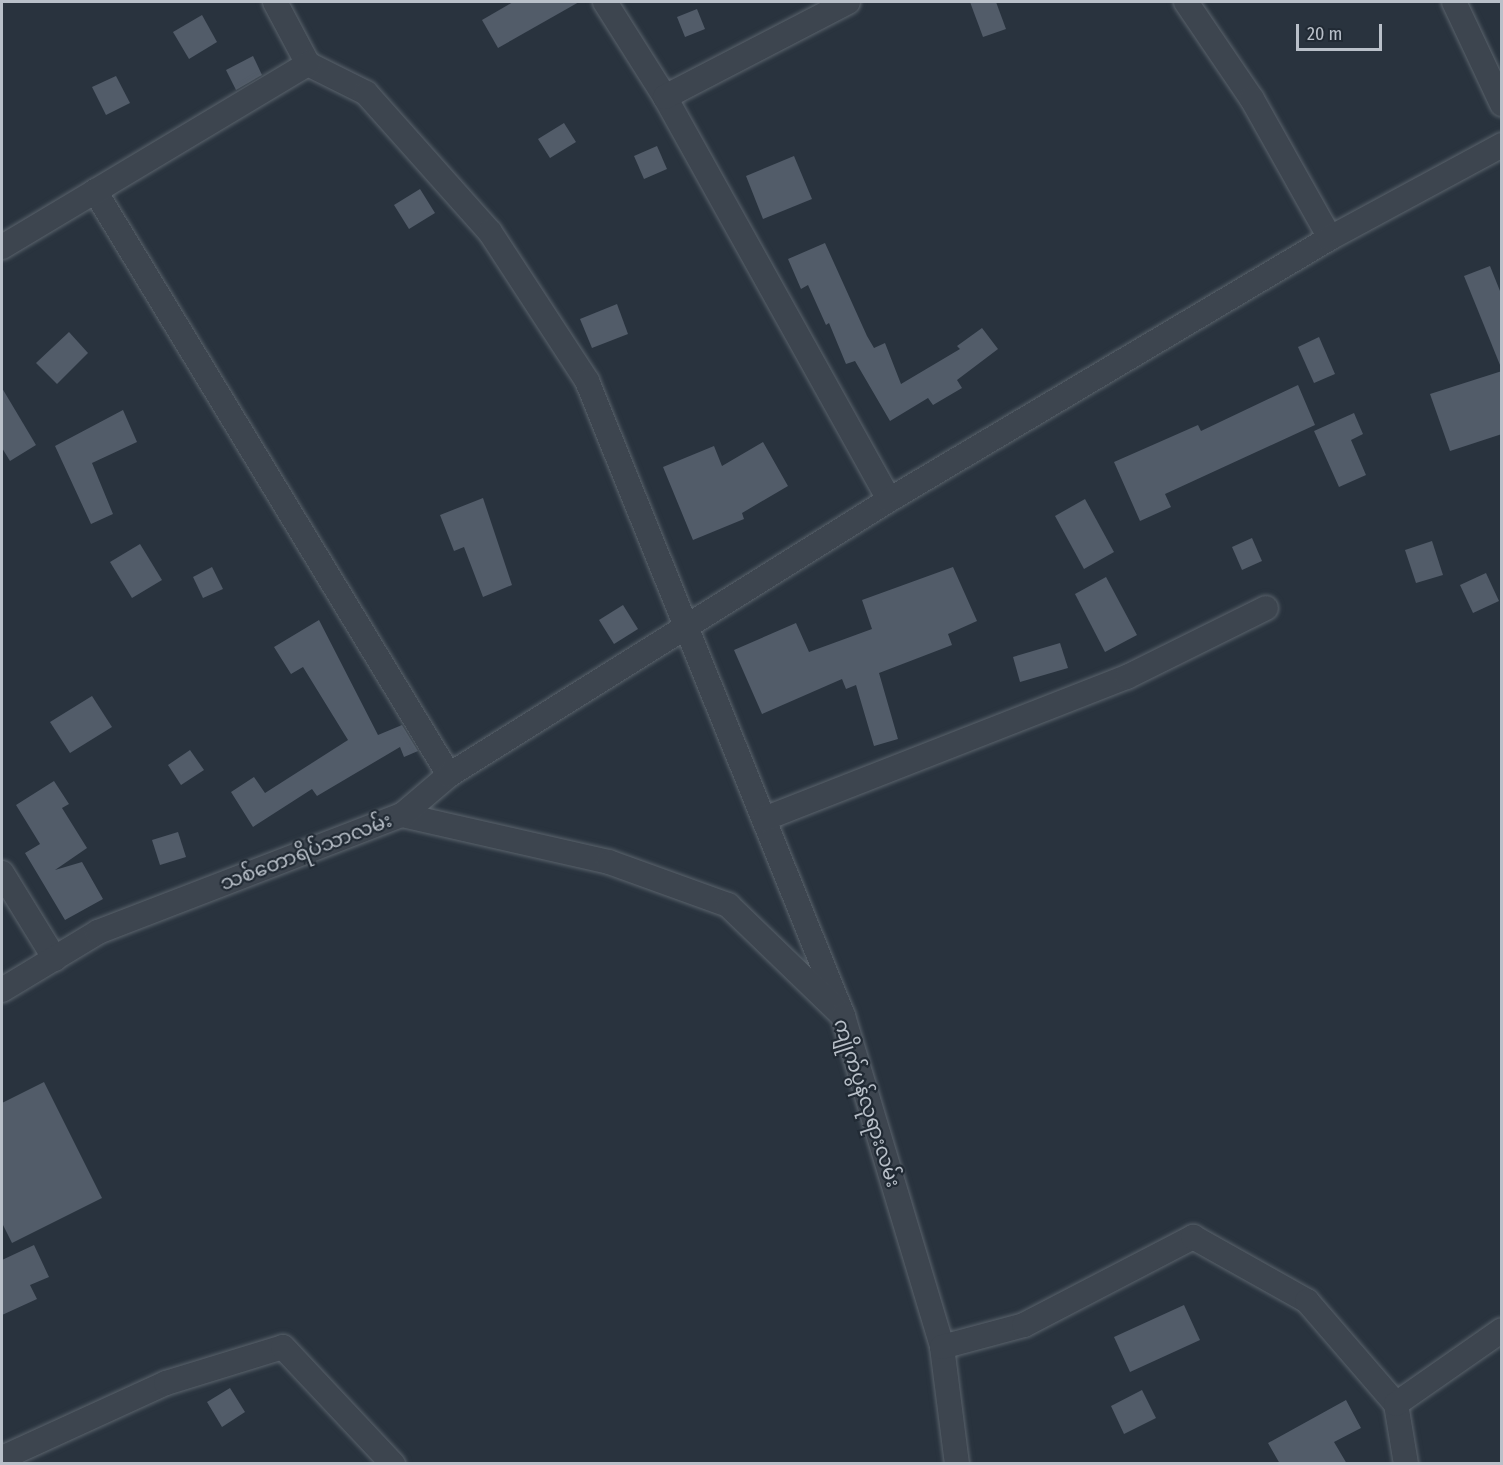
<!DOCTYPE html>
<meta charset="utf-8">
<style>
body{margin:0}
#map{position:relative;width:1503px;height:1465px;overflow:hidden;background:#29333e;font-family:"Fira Sans Condensed","Noto Sans Myanmar",sans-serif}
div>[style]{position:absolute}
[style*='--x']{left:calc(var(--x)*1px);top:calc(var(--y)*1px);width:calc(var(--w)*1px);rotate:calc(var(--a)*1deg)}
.building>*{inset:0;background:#525c69}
.roads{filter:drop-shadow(0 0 2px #5a636c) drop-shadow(0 0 2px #5a636c)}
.minor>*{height:24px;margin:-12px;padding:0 12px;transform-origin:12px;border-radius:12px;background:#3d454f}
span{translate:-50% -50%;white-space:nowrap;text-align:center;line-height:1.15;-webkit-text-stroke:4.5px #212a34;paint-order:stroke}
.street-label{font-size:20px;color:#b9c0c9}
.frame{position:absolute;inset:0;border:3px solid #b9c0c9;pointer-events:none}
.scale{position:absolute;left:1296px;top:24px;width:86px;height:27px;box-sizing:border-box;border:3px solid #b9c0c9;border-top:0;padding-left:8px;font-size:18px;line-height:21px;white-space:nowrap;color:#b9c0c9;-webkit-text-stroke:4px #212a34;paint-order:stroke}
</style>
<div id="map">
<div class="building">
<i style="clip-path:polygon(513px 2px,579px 2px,498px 48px,482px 20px)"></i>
<i style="clip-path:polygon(970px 2px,996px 2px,1006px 29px,983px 37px)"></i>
<i style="clip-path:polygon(697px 9px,705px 29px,685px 37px,677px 17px)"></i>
<i style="clip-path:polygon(202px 15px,217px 42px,189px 59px,173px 32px)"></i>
<i style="clip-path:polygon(253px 56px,262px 75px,236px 90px,226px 70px)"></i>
<i style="clip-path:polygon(116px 76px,130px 103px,106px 115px,92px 87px)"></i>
<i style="clip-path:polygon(564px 123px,576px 142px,550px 158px,538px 139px)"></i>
<i style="clip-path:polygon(657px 146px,667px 169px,644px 179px,634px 156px)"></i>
<i style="clip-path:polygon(794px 156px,812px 199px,763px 219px,746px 176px)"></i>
<i style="clip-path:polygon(420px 189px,435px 213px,409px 229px,394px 205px)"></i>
<i style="clip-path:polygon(825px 243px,867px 336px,874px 348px,885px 343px,901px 384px,960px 349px,957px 346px,982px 328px,998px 349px,957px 380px,962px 388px,933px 405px,928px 398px,890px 421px,855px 361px,846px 364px,829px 323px,826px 325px,808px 285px,801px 289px,788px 259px)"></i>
<i style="clip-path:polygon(1490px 266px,1502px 296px,1500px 365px,1464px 276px)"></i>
<i style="clip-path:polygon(617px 304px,628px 334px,592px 348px,580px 319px)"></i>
<i style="clip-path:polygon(69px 332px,88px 353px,57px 384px,36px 363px)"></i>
<i style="clip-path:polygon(1319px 337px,1335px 374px,1314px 383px,1298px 347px)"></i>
<i style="clip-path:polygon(1502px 371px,1502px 434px,1450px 451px,1430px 394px)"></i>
<i style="clip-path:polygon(1298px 385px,1315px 425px,1165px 494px,1171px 507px,1140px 521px,1114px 462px,1198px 425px,1201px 431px)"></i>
<i style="clip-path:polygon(2px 388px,36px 445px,10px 461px,2px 448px)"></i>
<i style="clip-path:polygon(123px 410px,137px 442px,92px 463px,113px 514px,91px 524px,55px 446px)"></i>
<i style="clip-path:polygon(1354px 413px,1363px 434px,1351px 440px,1366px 475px,1339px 487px,1314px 431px)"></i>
<i style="clip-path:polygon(763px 442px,788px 486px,742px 513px,744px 519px,693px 540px,663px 467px,714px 446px,722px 466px)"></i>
<i style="clip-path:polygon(483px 498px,512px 585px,483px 597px,464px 547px,454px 551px,440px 515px)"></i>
<i style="clip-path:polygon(1085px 499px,1114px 552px,1084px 569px,1055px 516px)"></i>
<i style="clip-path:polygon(1252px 538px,1262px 561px,1242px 570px,1232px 547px)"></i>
<i style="clip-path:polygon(1432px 541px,1443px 575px,1416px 583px,1405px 550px)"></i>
<i style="clip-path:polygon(140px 544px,162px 580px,132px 598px,110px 562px)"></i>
<i style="clip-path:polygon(212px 567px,223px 589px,203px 598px,193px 577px)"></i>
<i style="clip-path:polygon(953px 567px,977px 621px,948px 634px,952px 645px,879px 673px,898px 739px,874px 746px,856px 685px,846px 689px,842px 679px,762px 714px,734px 650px,796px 623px,809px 652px,872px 629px,862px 600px)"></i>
<i style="clip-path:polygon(1486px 573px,1499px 601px,1473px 613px,1460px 585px)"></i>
<i style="clip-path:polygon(1106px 577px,1137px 635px,1105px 652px,1075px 594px)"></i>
<i style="clip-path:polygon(623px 605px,638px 629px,614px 644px,599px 620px)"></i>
<i style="clip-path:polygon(319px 620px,378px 735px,402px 725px,418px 751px,404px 757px,400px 747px,317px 796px,312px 789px,253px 827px,231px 792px,254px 777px,265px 793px,348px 740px,303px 667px,291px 674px,274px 647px)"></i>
<i style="clip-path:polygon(1060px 643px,1068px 668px,1020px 682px,1013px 657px)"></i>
<i style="clip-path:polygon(92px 696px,112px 727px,70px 753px,50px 722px)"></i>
<i style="clip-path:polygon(190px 750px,204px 770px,181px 785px,168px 765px)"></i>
<i style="clip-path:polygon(54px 781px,69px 804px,62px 808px,87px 848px,55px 870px,82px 862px,103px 899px,65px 920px,25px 853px,40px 844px,16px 805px)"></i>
<i style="clip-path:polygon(178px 832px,186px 857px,160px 865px,152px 840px)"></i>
<i style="clip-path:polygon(44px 1082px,102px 1198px,12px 1243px,2px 1223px,2px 1103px)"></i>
<i style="clip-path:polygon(34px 1245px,49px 1277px,30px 1285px,37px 1299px,2px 1315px,2px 1260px)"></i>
<i style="clip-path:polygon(1184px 1305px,1200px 1340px,1130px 1372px,1114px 1337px)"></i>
<i style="clip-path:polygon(230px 1388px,245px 1412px,222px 1427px,207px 1402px)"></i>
<i style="clip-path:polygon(1142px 1390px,1156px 1418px,1124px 1434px,1111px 1406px)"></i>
<i style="clip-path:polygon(1346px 1400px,1361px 1428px,1334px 1442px,1347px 1464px,1280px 1464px,1268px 1443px)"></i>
</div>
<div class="roads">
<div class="minor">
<i style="--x:275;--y:2;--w:70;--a:62"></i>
<i style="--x:308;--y:64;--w:65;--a:26.6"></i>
<i style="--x:366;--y:93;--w:186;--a:48.3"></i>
<i style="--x:490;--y:232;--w:178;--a:56.9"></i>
<i style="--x:587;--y:381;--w:685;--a:68.04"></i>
<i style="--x:605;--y:2;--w:112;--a:57.7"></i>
<i style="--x:665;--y:97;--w:461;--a:60.9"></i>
<i style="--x:1186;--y:2;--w:117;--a:55.8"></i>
<i style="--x:1252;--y:99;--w:159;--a:60.7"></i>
<i style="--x:1454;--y:2;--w:113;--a:64.8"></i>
<i style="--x:665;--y:97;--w:206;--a:-27.4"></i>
<i style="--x:95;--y:191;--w:683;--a:58.78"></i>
<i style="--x:2;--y:247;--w:357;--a:-30.9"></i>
<i style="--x:402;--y:815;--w:212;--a:12.8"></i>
<i style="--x:609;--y:862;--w:127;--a:19.9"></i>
<i style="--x:728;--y:905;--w:160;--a:44"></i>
<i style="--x:843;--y:1016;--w:345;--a:73.3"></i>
<i style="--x:942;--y:1347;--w:118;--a:82.7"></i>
<i style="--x:764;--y:819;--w:390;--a:-21.4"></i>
<i style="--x:1127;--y:677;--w:155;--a:-26.4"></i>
<i style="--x:2;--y:873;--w:101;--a:58.4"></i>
<i style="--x:2;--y:990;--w:112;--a:-31.1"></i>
<i style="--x:98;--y:932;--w:326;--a:-21.1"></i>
<i style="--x:402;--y:815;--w:62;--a:-40.4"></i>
<i style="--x:449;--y:775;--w:519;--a:-32.01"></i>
<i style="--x:889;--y:500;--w:513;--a:-30.71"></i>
<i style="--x:1330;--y:238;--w:196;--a:-28.4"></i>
<i style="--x:942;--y:1347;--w:85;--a:-15"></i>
<i style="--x:1024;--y:1325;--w:191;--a:-27.5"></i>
<i style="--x:1193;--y:1237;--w:131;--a:29.3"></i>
<i style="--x:1307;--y:1301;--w:136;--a:49.2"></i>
<i style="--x:2;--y:1458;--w:180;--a:-24.6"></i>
<i style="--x:166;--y:1383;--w:122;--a:-17.1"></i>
<i style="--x:283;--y:1347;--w:161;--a:46.8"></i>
<i style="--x:1406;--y:1464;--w:61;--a:-99.5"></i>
<i style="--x:1396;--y:1404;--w:129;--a:-34.9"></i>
</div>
</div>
<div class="street-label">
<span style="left:306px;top:852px;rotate:-21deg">သစ်တောရိပ်သာလမ်း</span>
<span style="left:867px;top:1103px;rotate:72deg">ကျိုက်ပွန်လုရားလမ်း</span>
</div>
<div class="frame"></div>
<div class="scale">20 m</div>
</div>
